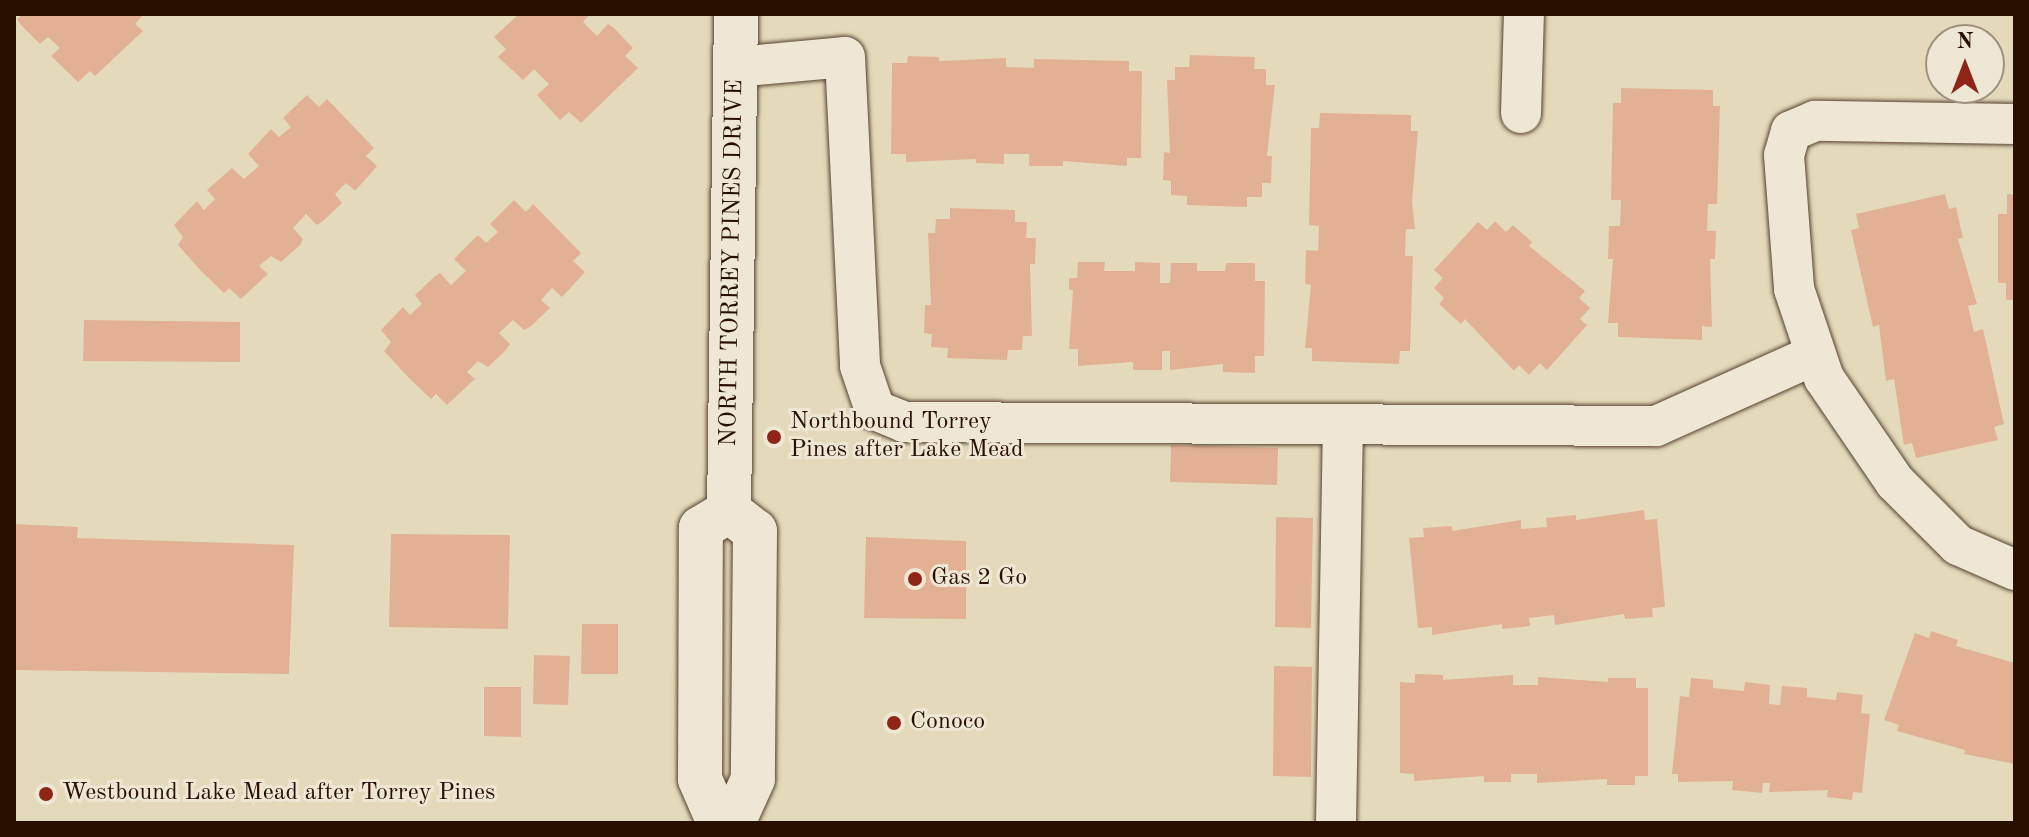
<!DOCTYPE html>
<style>
body{margin:0}
#map{position:relative;width:2029px;height:837px;overflow:hidden;background:#e4dabb;font-family:"Old Standard TT",serif}
div>[style]{position:absolute}
[style*='--x']{left:calc(var(--x)*1px);top:calc(var(--y)*1px);width:calc(var(--w)*1px);rotate:calc(var(--a)*1deg)}
.building>*{inset:0;background:#e2b195}
.roads{filter:drop-shadow(0 0 2px #57422f) drop-shadow(0 0 2px #57422f)}
.street>*{height:40px;margin:-20px;padding:0 20px;transform-origin:20px;border-radius:20px;background:#ede7d3}
.secondary>*{height:44px;margin:-22px;padding:0 22px;transform-origin:22px;border-radius:22px;background:#ede7d3}
.dots>*{width:22px;height:22px;translate:-50% -50%;box-sizing:border-box;border:4px solid #ede7d3;border-radius:50%}
span{translate:-50% -50%;white-space:nowrap;text-align:center;line-height:1.15;-webkit-text-stroke:6px #ede7d3;paint-order:stroke}
.street-label{font-size:24px;color:#280f00}
.poi-label{font-size:24px;color:#280f00}
.left{translate:0 -50%;text-align:left}
.frame{position:absolute;inset:0;border:16px solid #280f00;pointer-events:none}
.north{position:absolute;left:1925px;top:24px;width:80px;height:80px;box-sizing:border-box;background:#ede7d3;border:2px solid #9e917f;border-radius:50%;rotate:0deg;font-size:22px;font-weight:700;line-height:32px;text-align:center;color:#280f00}
.north::after{content:'';display:block;margin:auto;width:28px;height:36px;background:#8f2418;clip-path:polygon(50% 0,100% 100%,50% 72%,0 100%)}
</style>
<div id="map">
<div class="building">
<i style="clip-path:polygon(23px 14px,144px 14px,135px 24px,143px 31px,95px 76px,90px 71px,78px 82px,51px 56px,60px 48px,48px 37px,40px 44px,20px 24px,17px 19px)"></i>
<i style="clip-path:polygon(519px 14px,590px 14px,583px 22px,597px 36px,608px 24px,614px 28px,633px 48px,625px 56px,638px 68px,581px 123px,569px 112px,560px 120px,537px 95px,549px 84px,534px 69px,523px 80px,498px 57px,506px 49px,494px 37px)"></i>
<i style="clip-path:polygon(1190px 55px,1255px 57px,1254px 69px,1266px 69px,1266px 85px,1275px 85px,1267px 156px,1272px 156px,1271px 183px,1262px 183px,1262px 197px,1247px 197px,1247px 207px,1187px 205px,1187px 196px,1171px 195px,1171px 181px,1163px 180px,1164px 152px,1170px 153px,1167px 80px,1175px 80px,1175px 67px,1189px 67px)"></i>
<i style="clip-path:polygon(908px 56px,939px 57px,939px 61px,1006px 58px,1006px 67px,1034px 68px,1034px 59px,1129px 61px,1129px 71px,1142px 71px,1141px 158px,1127px 158px,1127px 166px,1063px 161px,1063px 166px,1029px 166px,1029px 154px,1004px 154px,1004px 164px,976px 163px,976px 159px,906px 162px,906px 154px,891px 154px,892px 63px,907px 63px)"></i>
<i style="clip-path:polygon(1621px 88px,1713px 90px,1713px 106px,1720px 106px,1717px 204px,1708px 204px,1707px 231px,1716px 231px,1715px 259px,1710px 259px,1712px 327px,1702px 326px,1702px 340px,1618px 337px,1618px 323px,1608px 323px,1613px 259px,1608px 259px,1609px 226px,1620px 226px,1621px 200px,1611px 200px,1613px 103px,1621px 103px)"></i>
<i style="clip-path:polygon(307px 95px,319px 107px,327px 99px,374px 148px,366px 156px,377px 166px,355px 191px,346px 183px,335px 194px,342px 203px,323px 221px,317px 225px,306px 214px,293px 228px,303px 239px,300px 245px,281px 262px,271px 256px,259px 266px,268px 274px,241px 299px,229px 288px,224px 293px,201px 271px,178px 245px,183px 237px,174px 225px,197px 201px,204px 210px,215px 199px,207px 190px,232px 168px,244px 179px,259px 166px,248px 154px,271px 129px,279px 137px,291px 127px,283px 118px)"></i>
<i style="clip-path:polygon(1320px 113px,1411px 115px,1411px 131px,1418px 131px,1412px 202px,1415px 229px,1406px 229px,1405px 256px,1413px 256px,1410px 351px,1400px 351px,1399px 364px,1312px 361px,1312px 348px,1305px 348px,1311px 285px,1305px 284px,1306px 250px,1318px 251px,1319px 226px,1309px 225px,1311px 128px,1319px 128px)"></i>
<i style="clip-path:polygon(1945px 194px,1949px 209px,1956px 207px,1963px 238px,1958px 239px,1977px 304px,1968px 306px,1974px 332px,1983px 329px,2004px 424px,1994px 427px,1998px 440px,1916px 458px,1912px 443px,1904px 445px,1894px 379px,1886px 381px,1879px 325px,1873px 327px,1851px 230px,1859px 228px,1856px 214px)"></i>
<i style="clip-path:polygon(2007px 194px,2015px 195px,2015px 300px,2006px 300px,2006px 283px,1998px 283px,1998px 214px,2007px 214px)"></i>
<i style="clip-path:polygon(514px 200px,526px 212px,533px 204px,581px 253px,573px 261px,585px 272px,562px 297px,552px 288px,541px 300px,550px 308px,530px 327px,524px 330px,513px 320px,499px 333px,510px 344px,506px 350px,488px 367px,478px 361px,467px 372px,475px 379px,447px 405px,436px 394px,431px 399px,408px 377px,384px 351px,391px 342px,381px 330px,403px 307px,410px 315px,422px 304px,415px 295px,435px 276px,440px 273px,451px 285px,466px 271px,454px 259px,478px 235px,486px 243px,498px 232px,490px 224px)"></i>
<i style="clip-path:polygon(950px 208px,1015px 210px,1015px 222px,1027px 222px,1026px 238px,1036px 238px,1035px 264px,1030px 264px,1032px 336px,1023px 336px,1022px 350px,1008px 350px,1007px 360px,947px 358px,948px 348px,931px 347px,932px 334px,924px 333px,925px 305px,931px 305px,928px 233px,935px 233px,936px 219px,950px 219px)"></i>
<i style="clip-path:polygon(1495px 221px,1506px 232px,1513px 225px,1532px 242px,1529px 246px,1585px 291px,1579px 298px,1590px 308px,1580px 319px,1587px 325px,1547px 370px,1540px 363px,1529px 375px,1519px 365px,1514px 371px,1465px 319px,1461px 324px,1439px 304px,1444px 298px,1434px 288px,1443px 278px,1434px 270px,1478px 222px,1487px 230px)"></i>
<i style="clip-path:polygon(1078px 262px,1105px 262px,1104px 271px,1135px 271px,1135px 262px,1160px 263px,1160px 283px,1170px 283px,1171px 263px,1197px 263px,1197px 271px,1225px 271px,1226px 263px,1255px 263px,1255px 281px,1265px 281px,1264px 356px,1255px 356px,1255px 373px,1223px 372px,1223px 364px,1170px 370px,1170px 351px,1162px 351px,1162px 370px,1133px 370px,1133px 362px,1078px 366px,1078px 349px,1069px 349px,1073px 290px,1069px 290px,1069px 278px,1077px 278px)"></i>
<i style="clip-path:polygon(84px 320px,240px 322px,240px 362px,83px 361px)"></i>
<i style="clip-path:polygon(1171px 445px,1278px 448px,1277px 485px,1170px 482px)"></i>
<i style="clip-path:polygon(1644px 510px,1645px 520px,1657px 519px,1665px 607px,1652px 608px,1653px 617px,1625px 619px,1624px 614px,1555px 625px,1554px 615px,1529px 618px,1530px 626px,1502px 629px,1502px 624px,1432px 635px,1432px 627px,1418px 628px,1409px 538px,1424px 537px,1423px 528px,1452px 526px,1452px 531px,1521px 520px,1521px 529px,1547px 527px,1546px 518px,1576px 515px,1576px 520px)"></i>
<i style="clip-path:polygon(1276px 517px,1313px 518px,1311px 628px,1275px 627px)"></i>
<i style="clip-path:polygon(14px 524px,78px 527px,77px 538px,294px 545px,289px 674px,14px 670px)"></i>
<i style="clip-path:polygon(391px 534px,510px 535px,508px 629px,389px 627px)"></i>
<i style="clip-path:polygon(866px 537px,966px 541px,966px 619px,864px 618px)"></i>
<i style="clip-path:polygon(582px 624px,618px 624px,618px 674px,581px 674px)"></i>
<i style="clip-path:polygon(1931px 631px,1958px 640px,1956px 646px,2015px 663px,2015px 764px,1964px 754px,1965px 750px,1897px 731px,1899px 725px,1884px 720px,1915px 633px,1929px 638px)"></i>
<i style="clip-path:polygon(534px 655px,570px 656px,568px 705px,533px 704px)"></i>
<i style="clip-path:polygon(1274px 666px,1312px 667px,1311px 777px,1273px 776px)"></i>
<i style="clip-path:polygon(1415px 674px,1443px 675px,1443px 680px,1513px 675px,1513px 685px,1538px 685px,1538px 677px,1608px 682px,1608px 678px,1636px 678px,1636px 688px,1648px 688px,1648px 776px,1635px 776px,1635px 785px,1607px 785px,1607px 779px,1537px 783px,1537px 774px,1511px 774px,1511px 782px,1484px 782px,1484px 776px,1414px 781px,1414px 774px,1400px 773px,1400px 682px,1415px 683px)"></i>
<i style="clip-path:polygon(1691px 678px,1713px 680px,1713px 688px,1744px 691px,1745px 682px,1770px 685px,1769px 704px,1780px 705px,1782px 686px,1807px 688px,1807px 697px,1836px 700px,1837px 692px,1863px 695px,1861px 713px,1870px 714px,1862px 793px,1853px 792px,1852px 800px,1827px 797px,1828px 790px,1769px 792px,1770px 783px,1763px 783px,1762px 793px,1732px 790px,1733px 781px,1678px 782px,1678px 774px,1672px 774px,1680px 696px,1689px 697px)"></i>
<i style="clip-path:polygon(484px 687px,521px 687px,521px 737px,484px 736px)"></i>
</div>
<div class="roads">
<div class="street">
<i style="--x:735;--y:67;--w:110;--a:-5.2"></i>
<i style="--x:845;--y:57;--w:309;--a:87.2"></i>
<i style="--x:860;--y:366;--w:46;--a:71.2"></i>
<i style="--x:875;--y:410;--w:31;--a:22"></i>
<i style="--x:904;--y:422;--w:752;--a:0.3"></i>
<i style="--x:1656;--y:426;--w:173;--a:-24.2"></i>
<i style="--x:1521;--y:113;--w:99;--a:-88.3"></i>
<i style="--x:2015;--y:124;--w:200;--a:-179.1"></i>
<i style="--x:1815;--y:121;--w:26;--a:157"></i>
<i style="--x:1791;--y:131;--w:25;--a:106"></i>
<i style="--x:1784;--y:155;--w:134;--a:85.7"></i>
<i style="--x:1794;--y:289;--w:94;--a:71.4"></i>
<i style="--x:1824;--y:378;--w:126;--a:55.7"></i>
<i style="--x:1895;--y:482;--w:89;--a:45"></i>
<i style="--x:1958;--y:545;--w:62;--a:23.7"></i>
<i style="--x:1336;--y:823;--w:397;--a:-89"></i>
</div>
<div class="secondary">
<i style="--x:729;--y:511;--w:497;--a:-89.2"></i>
<i style="--x:729;--y:511;--w:33;--a:38"></i>
<i style="--x:755;--y:531;--w:248;--a:90.5"></i>
<i style="--x:753;--y:779;--w:48;--a:114.4"></i>
<i style="--x:719;--y:823;--w:48;--a:-113.4"></i>
<i style="--x:700;--y:779;--w:251;--a:-89.8"></i>
<i style="--x:701;--y:528;--w:33;--a:-31"></i>
</div>
</div>
<div class="dots">
<i style="left:774px;top:437px;background:#8f2418"></i>
<i style="left:915px;top:579px;background:#8f2418"></i>
<i style="left:894px;top:723px;background:#8f2418"></i>
<i style="left:46px;top:794px;background:#8f2418"></i>
</div>
<div class="street-label">
<span style="left:733px;top:263px;rotate:-89deg">NORTH TORREY PINES DRIVE</span>
</div>
<div class="poi-label">
<span class="left" style="left:790px;top:437px">Northbound Torrey<br>Pines after Lake Mead</span>
<span class="left" style="left:931px;top:579px">Gas 2 Go</span>
<span class="left" style="left:910px;top:723px">Conoco</span>
<span class="left" style="left:62px;top:794px">Westbound Lake Mead after Torrey Pines</span>
</div>
<div class="frame"></div>
<div class="north">N</div>
</div>
